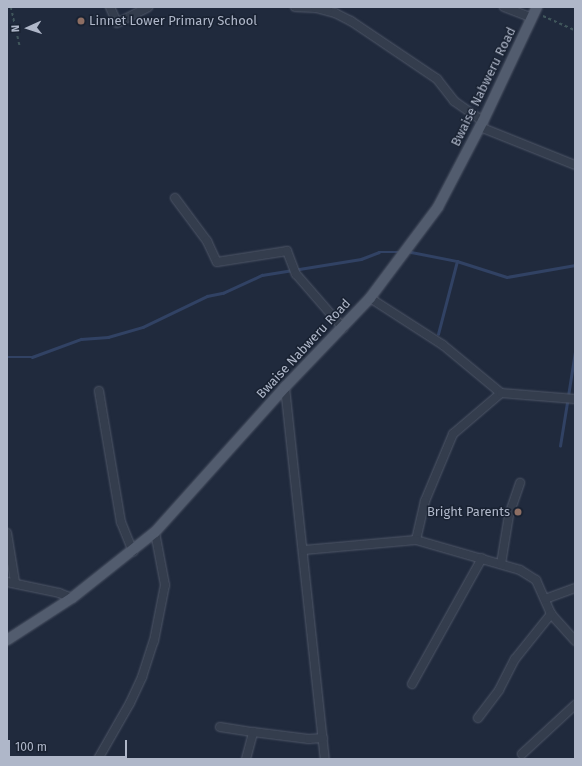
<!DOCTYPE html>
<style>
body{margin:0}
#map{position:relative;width:582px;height:766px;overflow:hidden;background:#202a3d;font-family:"Fira Sans",sans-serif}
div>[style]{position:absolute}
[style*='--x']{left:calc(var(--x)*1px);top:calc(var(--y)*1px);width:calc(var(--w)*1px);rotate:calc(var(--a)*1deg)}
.stream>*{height:2.5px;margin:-1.25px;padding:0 1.25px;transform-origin:1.25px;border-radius:1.25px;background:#314264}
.path>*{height:1.5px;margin-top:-0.75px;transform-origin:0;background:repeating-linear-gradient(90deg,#40565b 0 3px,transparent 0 6px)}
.roads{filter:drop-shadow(0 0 1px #4f5768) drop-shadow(0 0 1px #4f5768)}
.minor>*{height:8px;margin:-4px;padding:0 4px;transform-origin:4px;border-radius:4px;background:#343d4d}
.major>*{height:10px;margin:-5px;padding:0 5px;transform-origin:5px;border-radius:5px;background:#525c6e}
.dots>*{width:11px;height:11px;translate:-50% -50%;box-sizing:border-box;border:2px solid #192232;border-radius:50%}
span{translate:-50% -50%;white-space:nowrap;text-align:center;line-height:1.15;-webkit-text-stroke:3px #192232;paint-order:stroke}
.poi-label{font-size:13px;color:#afb7c9}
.left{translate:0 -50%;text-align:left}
.right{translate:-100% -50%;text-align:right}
.street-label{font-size:13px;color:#afb7c9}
.frame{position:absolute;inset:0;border:8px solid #afb7c9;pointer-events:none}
.north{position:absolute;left:8px;top:8px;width:40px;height:40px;-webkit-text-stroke:3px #192232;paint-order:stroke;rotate:267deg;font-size:11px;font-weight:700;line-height:16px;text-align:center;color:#afb7c9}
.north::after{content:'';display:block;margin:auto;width:14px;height:18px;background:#afb7c9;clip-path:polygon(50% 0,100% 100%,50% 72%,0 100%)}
.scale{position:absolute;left:8px;top:740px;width:119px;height:18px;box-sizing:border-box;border:2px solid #afb7c9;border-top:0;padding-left:5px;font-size:12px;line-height:14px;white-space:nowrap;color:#afb7c9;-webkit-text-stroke:3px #192232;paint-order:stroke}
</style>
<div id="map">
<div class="stream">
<i style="--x:411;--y:252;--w:47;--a:11.1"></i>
<i style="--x:457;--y:261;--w:52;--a:17.7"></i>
<i style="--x:507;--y:277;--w:69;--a:-10"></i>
<i style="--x:438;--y:334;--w:75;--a:-75.4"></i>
<i style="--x:7;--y:357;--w:25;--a:0"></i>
<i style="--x:32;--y:357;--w:52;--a:-20.2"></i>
<i style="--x:81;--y:339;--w:27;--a:-4"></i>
<i style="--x:108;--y:337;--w:36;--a:-16"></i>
<i style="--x:143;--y:327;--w:71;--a:-25.8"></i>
<i style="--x:207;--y:296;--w:16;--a:-11"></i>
<i style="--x:223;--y:293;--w:43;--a:-24.8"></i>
<i style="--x:262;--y:275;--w:100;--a:-9.2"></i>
<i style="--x:361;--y:259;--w:19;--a:-21"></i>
<i style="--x:379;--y:252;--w:20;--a:0"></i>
<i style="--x:568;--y:396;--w:45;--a:-81"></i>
<i style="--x:560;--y:446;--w:44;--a:-80.8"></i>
</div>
<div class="path">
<i style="--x:11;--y:7;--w:41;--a:77.3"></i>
<i style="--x:543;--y:16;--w:35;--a:24"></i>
</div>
<div class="roads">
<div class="minor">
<i style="--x:110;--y:7;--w:17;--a:66"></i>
<i style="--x:117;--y:23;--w:35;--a:-27"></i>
<i style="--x:295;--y:7;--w:21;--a:3"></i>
<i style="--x:316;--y:8;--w:20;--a:15"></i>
<i style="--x:335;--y:13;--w:18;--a:27"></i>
<i style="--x:351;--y:21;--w:104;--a:34"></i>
<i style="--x:437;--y:79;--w:28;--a:52"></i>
<i style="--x:454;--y:101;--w:35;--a:35"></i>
<i style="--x:504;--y:7;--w:30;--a:21"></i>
<i style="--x:480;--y:127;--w:102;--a:21.8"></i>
<i style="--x:175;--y:198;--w:54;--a:53.3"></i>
<i style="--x:207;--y:241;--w:23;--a:65"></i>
<i style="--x:217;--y:262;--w:71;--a:-8.9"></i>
<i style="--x:287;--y:251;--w:25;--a:69"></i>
<i style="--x:296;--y:274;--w:72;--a:49"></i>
<i style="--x:370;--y:298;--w:87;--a:32.8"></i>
<i style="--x:443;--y:345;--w:75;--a:39.6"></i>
<i style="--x:501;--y:393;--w:63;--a:139.5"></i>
<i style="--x:453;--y:434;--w:73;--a:112.7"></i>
<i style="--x:425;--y:501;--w:40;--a:103"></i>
<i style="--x:416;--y:540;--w:108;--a:16.1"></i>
<i style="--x:520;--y:570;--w:19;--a:32"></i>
<i style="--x:536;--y:580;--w:37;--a:66"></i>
<i style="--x:551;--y:614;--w:36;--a:48"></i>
<i style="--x:285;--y:387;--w:374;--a:83.9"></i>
<i style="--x:99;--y:391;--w:133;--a:80.5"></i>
<i style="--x:121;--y:522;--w:32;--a:68"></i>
<i style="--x:501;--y:393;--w:74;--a:4.6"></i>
<i style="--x:7;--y:533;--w:50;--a:80.7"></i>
<i style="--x:304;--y:550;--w:112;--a:-5.1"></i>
<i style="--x:501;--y:564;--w:50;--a:-80.7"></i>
<i style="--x:509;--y:515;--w:34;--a:-71"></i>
<i style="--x:7;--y:582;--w:53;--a:11.9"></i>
<i style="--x:59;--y:593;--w:14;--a:21"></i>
<i style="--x:545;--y:599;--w:32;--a:-20"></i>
<i style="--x:412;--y:684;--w:144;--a:-60.9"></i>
<i style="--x:478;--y:718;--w:35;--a:-53"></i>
<i style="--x:499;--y:690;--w:35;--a:-63"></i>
<i style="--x:515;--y:659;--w:58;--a:-51.3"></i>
<i style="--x:220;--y:727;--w:33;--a:9"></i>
<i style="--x:522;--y:754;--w:72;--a:-42.8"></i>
<i style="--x:98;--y:759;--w:64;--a:-60.3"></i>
<i style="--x:130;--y:703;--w:29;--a:-65"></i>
<i style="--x:142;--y:677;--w:38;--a:-72"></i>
<i style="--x:154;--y:641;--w:57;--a:-78.9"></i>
<i style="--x:165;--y:585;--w:54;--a:-100.7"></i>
<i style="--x:246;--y:759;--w:28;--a:-75"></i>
<i style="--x:253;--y:732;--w:56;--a:7.1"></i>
<i style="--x:309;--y:739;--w:14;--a:-4"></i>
</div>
<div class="major">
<i style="--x:7;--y:640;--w:77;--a:-32.9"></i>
<i style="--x:72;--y:598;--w:106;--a:-38.5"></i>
<i style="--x:155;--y:532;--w:195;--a:-48.1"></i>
<i style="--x:285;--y:387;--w:123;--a:-46.3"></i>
<i style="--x:370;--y:298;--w:114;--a:-53.2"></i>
<i style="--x:438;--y:207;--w:97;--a:-62.4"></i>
<i style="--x:483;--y:121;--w:126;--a:-64.7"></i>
</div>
</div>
<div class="dots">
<i style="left:81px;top:21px;background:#8d6e63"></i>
<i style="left:518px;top:512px;background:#8d6e63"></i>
</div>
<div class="poi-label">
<span class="left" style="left:89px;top:21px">Linnet Lower Primary School</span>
<span class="right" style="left:510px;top:512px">Bright Parents</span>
</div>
<div class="street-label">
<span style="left:484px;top:87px;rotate:-64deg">Bwaise Nabweru Road</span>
<span style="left:304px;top:349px;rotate:-47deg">Bwaise Nabweru Road</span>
</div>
<div class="frame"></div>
<div class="north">N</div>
<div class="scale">100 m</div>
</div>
